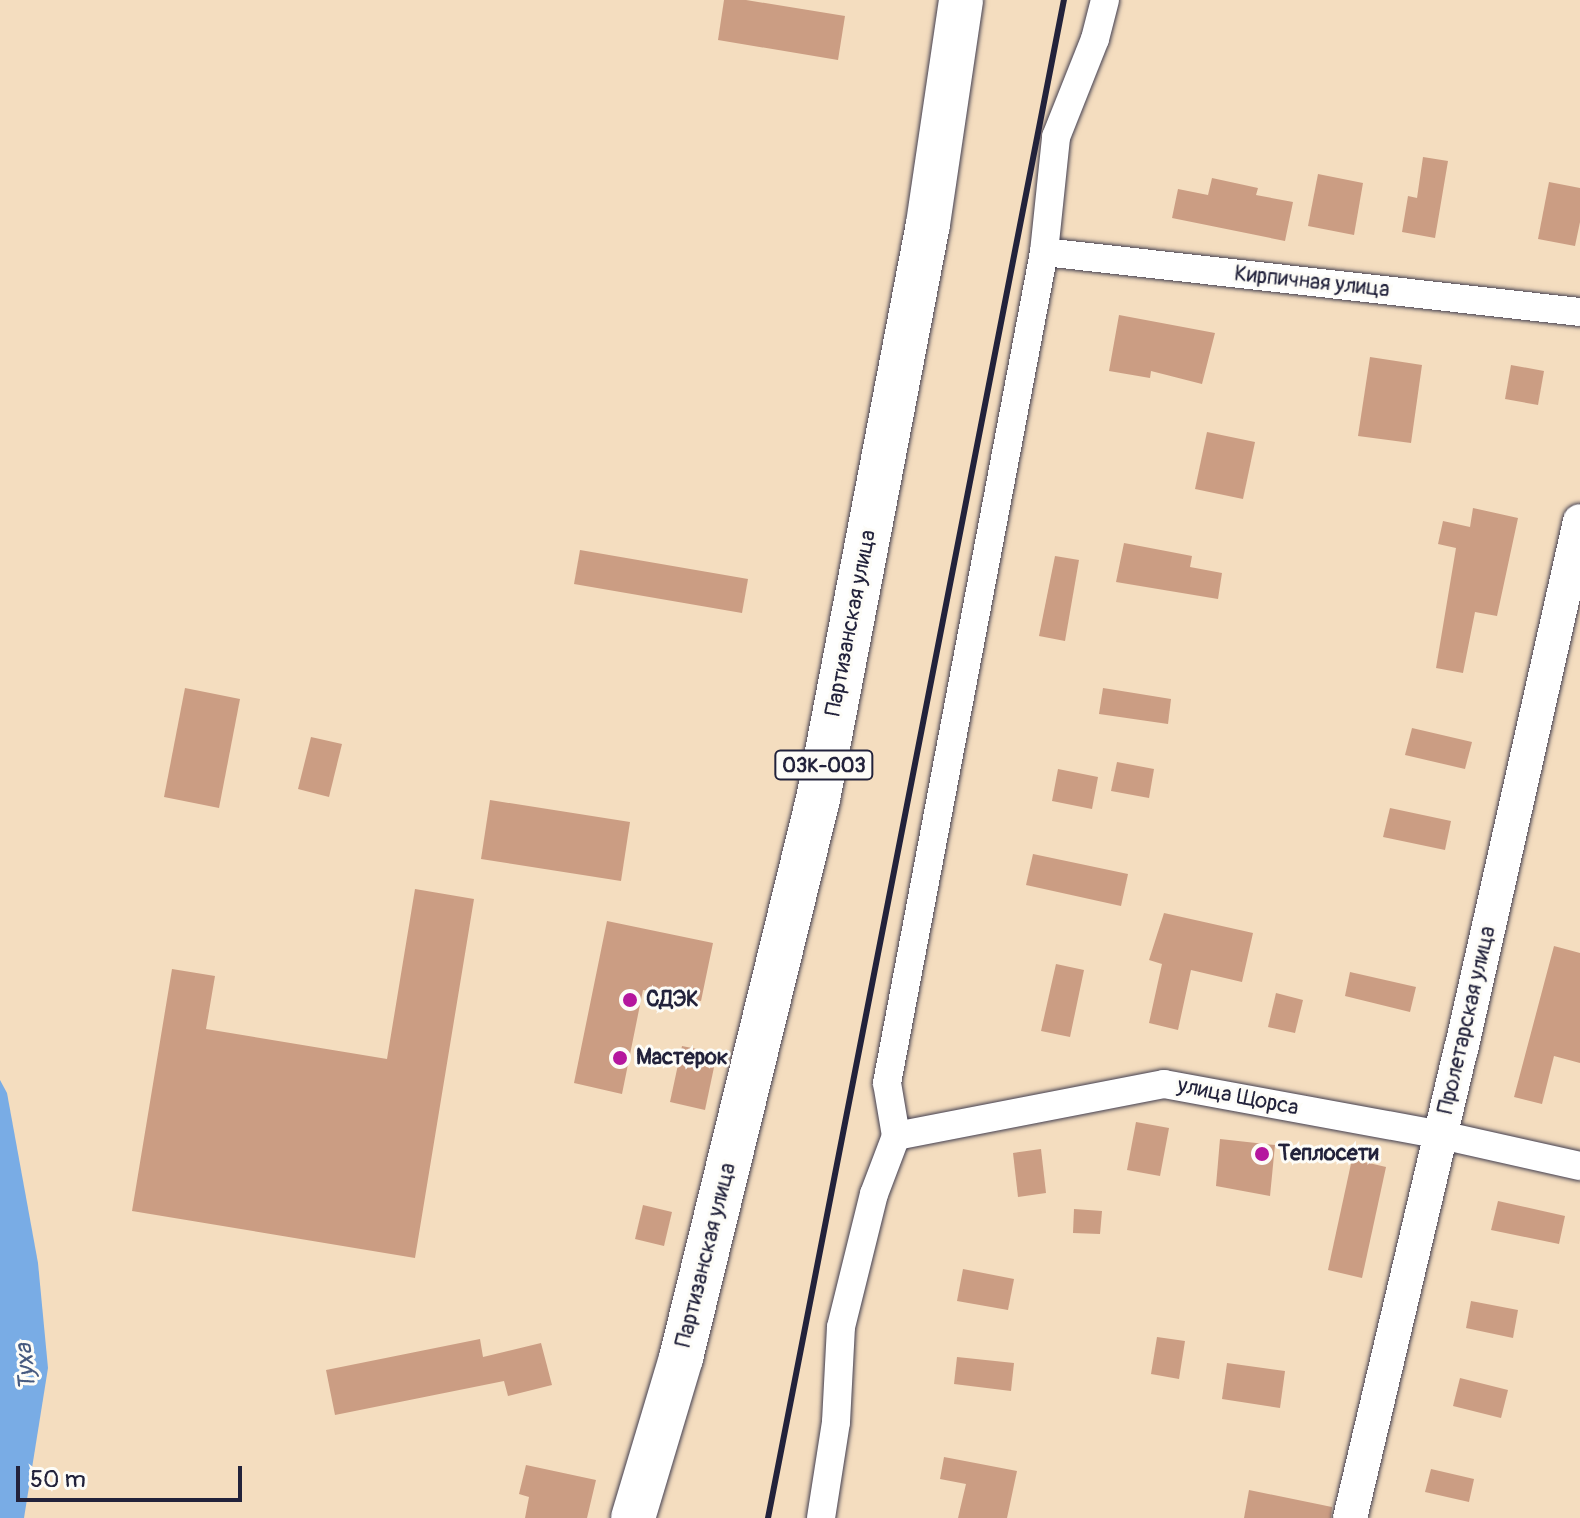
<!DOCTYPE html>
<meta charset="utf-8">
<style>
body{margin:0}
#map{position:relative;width:1580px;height:1518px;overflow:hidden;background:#f4ddbf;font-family:Pangolin,sans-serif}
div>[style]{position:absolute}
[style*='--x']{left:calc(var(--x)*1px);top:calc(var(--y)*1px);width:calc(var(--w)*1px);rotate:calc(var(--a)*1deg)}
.water>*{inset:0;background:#79ace5}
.building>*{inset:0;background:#cb9d83}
.roads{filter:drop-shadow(0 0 2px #423e4f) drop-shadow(0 0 2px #423e4f)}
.minor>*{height:28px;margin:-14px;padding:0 14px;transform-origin:14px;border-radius:14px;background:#fff}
.tertiary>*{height:34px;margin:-17px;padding:0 17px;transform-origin:17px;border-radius:17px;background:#fff}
.primary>*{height:44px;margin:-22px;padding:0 22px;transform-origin:22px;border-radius:22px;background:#fff}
.rail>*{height:6px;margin:-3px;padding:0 3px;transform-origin:3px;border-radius:3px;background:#22223b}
.dots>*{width:22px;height:22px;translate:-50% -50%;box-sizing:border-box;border:4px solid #fdfcf7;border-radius:50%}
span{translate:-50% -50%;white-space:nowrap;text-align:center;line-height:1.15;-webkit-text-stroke:6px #fdfcf7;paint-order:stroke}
.shield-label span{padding:2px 6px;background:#fdfcf7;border:2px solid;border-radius:6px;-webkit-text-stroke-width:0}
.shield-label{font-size:20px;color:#22223b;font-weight:700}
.street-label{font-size:22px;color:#22223b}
.poi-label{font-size:22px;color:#22223b;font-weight:700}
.left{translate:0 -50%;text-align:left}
.water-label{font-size:24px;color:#45597f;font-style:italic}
.scale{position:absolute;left:16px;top:1466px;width:226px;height:36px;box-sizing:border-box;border:4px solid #22223b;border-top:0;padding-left:10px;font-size:24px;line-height:28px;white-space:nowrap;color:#22223b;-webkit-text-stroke:6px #fdfcf7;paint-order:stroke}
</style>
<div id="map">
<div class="water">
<i style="clip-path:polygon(0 1080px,7px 1093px,38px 1263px,48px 1368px,24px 1518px,0 1518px)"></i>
</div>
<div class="building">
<i style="clip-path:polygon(724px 0,746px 0,845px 16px,838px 60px,718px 40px)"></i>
<i style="clip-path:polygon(1423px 157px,1448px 161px,1435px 238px,1402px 232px,1408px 196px,1417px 198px)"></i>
<i style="clip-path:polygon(1318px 174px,1363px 183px,1354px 235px,1308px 226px)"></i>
<i style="clip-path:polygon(1212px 178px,1258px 188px,1256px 195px,1293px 202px,1285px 241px,1172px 218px,1178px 189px,1208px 195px)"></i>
<i style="clip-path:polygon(1549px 182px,1580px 188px,1580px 222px,1575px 246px,1538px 239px)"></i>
<i style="clip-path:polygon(1119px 315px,1215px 333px,1202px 384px,1151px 371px,1150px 378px,1109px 371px)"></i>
<i style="clip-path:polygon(1370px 357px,1422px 365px,1411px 443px,1358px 436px)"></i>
<i style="clip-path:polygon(1511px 365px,1544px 371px,1538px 405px,1505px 399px)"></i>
<i style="clip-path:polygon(1207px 432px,1255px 442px,1243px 499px,1195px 489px)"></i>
<i style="clip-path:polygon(1473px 508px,1518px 518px,1497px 616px,1475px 612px,1463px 673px,1436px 668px,1456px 548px,1438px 544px,1443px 521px,1470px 527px)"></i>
<i style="clip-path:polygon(1124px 543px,1192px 556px,1190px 567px,1222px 573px,1218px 599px,1116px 582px)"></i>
<i style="clip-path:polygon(580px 550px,748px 579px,742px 613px,574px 584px)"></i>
<i style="clip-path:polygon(1055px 556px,1079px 560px,1065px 641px,1039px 636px)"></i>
<i style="clip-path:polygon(185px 688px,240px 699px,219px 808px,164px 797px)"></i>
<i style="clip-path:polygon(1103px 688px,1171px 699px,1168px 724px,1099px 714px)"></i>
<i style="clip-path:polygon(1412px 728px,1472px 742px,1465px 769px,1405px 755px)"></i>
<i style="clip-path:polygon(311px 737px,342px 744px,329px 797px,298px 789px)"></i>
<i style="clip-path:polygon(1117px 762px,1154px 769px,1149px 798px,1111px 791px)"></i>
<i style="clip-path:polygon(1058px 769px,1098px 777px,1092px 809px,1052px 801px)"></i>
<i style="clip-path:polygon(490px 800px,630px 822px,621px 881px,481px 859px)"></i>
<i style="clip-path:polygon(1390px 808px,1451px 821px,1445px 850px,1383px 837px)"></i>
<i style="clip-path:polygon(1033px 854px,1128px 874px,1121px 906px,1026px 885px)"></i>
<i style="clip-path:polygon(415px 889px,474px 899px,415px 1258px,132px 1211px,172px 969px,215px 976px,206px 1029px,387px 1059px)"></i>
<i style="clip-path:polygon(1164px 913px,1253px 933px,1242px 982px,1191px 970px,1178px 1030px,1149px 1023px,1162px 964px,1149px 960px)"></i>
<i style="clip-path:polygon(607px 921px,713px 943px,701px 1001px,643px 990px,622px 1094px,574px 1083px)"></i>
<i style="clip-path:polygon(1554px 946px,1580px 953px,1580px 1063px,1554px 1056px,1542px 1104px,1514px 1097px)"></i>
<i style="clip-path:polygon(1056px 964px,1084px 970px,1070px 1037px,1041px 1031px)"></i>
<i style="clip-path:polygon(1350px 972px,1416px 987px,1410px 1012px,1345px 996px)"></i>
<i style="clip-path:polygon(1276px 993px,1303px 1000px,1295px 1033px,1268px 1027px)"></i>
<i style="clip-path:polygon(682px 1046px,717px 1053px,705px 1110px,670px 1102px)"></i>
<i style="clip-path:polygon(1136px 1122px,1169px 1128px,1160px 1176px,1127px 1170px)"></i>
<i style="clip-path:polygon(1220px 1139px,1275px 1145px,1270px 1196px,1216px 1186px)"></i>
<i style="clip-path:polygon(1041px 1149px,1046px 1193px,1018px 1197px,1013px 1153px)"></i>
<i style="clip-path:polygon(1352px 1159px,1386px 1167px,1362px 1278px,1328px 1270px)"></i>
<i style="clip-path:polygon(1498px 1201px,1565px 1216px,1559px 1244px,1491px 1230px)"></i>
<i style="clip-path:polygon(643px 1205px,672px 1212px,664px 1246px,635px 1239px)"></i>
<i style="clip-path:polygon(1074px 1209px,1102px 1211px,1100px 1234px,1073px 1233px)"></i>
<i style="clip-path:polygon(963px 1269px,1014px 1279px,1008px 1310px,957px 1301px)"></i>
<i style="clip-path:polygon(1471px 1301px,1518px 1310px,1513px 1338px,1466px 1328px)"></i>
<i style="clip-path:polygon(1157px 1337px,1185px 1341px,1179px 1379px,1151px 1374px)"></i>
<i style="clip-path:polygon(480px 1339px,483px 1357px,541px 1343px,552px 1385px,508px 1396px,504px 1381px,335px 1415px,326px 1370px)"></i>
<i style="clip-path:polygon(957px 1357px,1014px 1363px,1011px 1391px,954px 1384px)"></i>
<i style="clip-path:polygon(1227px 1363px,1285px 1371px,1280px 1408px,1222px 1399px)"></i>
<i style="clip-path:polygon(1460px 1378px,1508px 1390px,1501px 1418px,1453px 1406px)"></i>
<i style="clip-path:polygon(944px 1457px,1017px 1471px,1007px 1518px,958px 1518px,966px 1484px,940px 1479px)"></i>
<i style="clip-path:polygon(526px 1465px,596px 1480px,587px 1518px,525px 1518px,529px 1497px,519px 1494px)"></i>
<i style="clip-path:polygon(1431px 1469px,1474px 1479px,1469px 1502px,1425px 1492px)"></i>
<i style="clip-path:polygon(1249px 1490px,1332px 1507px,1331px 1518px,1244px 1518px)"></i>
</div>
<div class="roads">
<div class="minor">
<i style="--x:1044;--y:252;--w:539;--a:6.39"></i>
<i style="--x:896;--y:1136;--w:273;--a:-11"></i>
<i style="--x:1164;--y:1084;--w:282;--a:10.4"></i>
<i style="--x:1441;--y:1135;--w:142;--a:12.6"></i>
<i style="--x:821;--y:1518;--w:97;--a:-81.1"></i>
<i style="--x:836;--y:1422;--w:95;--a:-87"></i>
<i style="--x:841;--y:1327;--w:137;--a:-76.1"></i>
<i style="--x:874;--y:1194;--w:62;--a:-69.2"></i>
<i style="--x:896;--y:1136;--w:54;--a:-99.6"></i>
<i style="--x:887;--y:1083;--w:846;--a:-79.3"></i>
<i style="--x:1044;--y:252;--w:116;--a:-84"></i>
<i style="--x:1056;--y:137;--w:105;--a:-68.3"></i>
<i style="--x:1095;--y:39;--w:40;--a:-75.6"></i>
</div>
<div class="tertiary">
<i style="--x:1350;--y:1518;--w:481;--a:-76.7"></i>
<i style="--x:1461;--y:1050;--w:542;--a:-77.32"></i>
</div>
<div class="primary">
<i style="--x:633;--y:1518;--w:167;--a:-73.3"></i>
<i style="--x:681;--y:1358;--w:576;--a:-76.23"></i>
<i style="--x:818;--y:799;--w:585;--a:-79.17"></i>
<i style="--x:928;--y:224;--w:226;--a:-81.6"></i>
</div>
</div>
<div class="rail">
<i style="--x:768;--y:1518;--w:1547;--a:-78.97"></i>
</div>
<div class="dots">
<i style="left:630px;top:1000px;background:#b5179e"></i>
<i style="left:620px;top:1058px;background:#b5179e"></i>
<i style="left:1262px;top:1154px;background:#b5179e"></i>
</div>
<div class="shield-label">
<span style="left:824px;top:765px">03К-003</span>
</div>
<div class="street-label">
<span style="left:1312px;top:282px;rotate:6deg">Кирпичная улица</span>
<span style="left:851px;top:623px;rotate:-79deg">Партизанская улица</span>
<span style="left:1467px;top:1020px;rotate:-77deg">Пролетарская улица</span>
<span style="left:1238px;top:1097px;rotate:11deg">улица Щорса</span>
<span style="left:706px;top:1255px;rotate:-76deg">Партизанская улица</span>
</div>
<div class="poi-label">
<span class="left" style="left:646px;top:1000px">СДЭК</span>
<span class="left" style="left:636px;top:1058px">Мастерок</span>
<span class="left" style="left:1278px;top:1154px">Теплосети</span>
</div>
<div class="water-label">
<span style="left:26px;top:1367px;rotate:-96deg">Туха</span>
</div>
<div class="scale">50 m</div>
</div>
